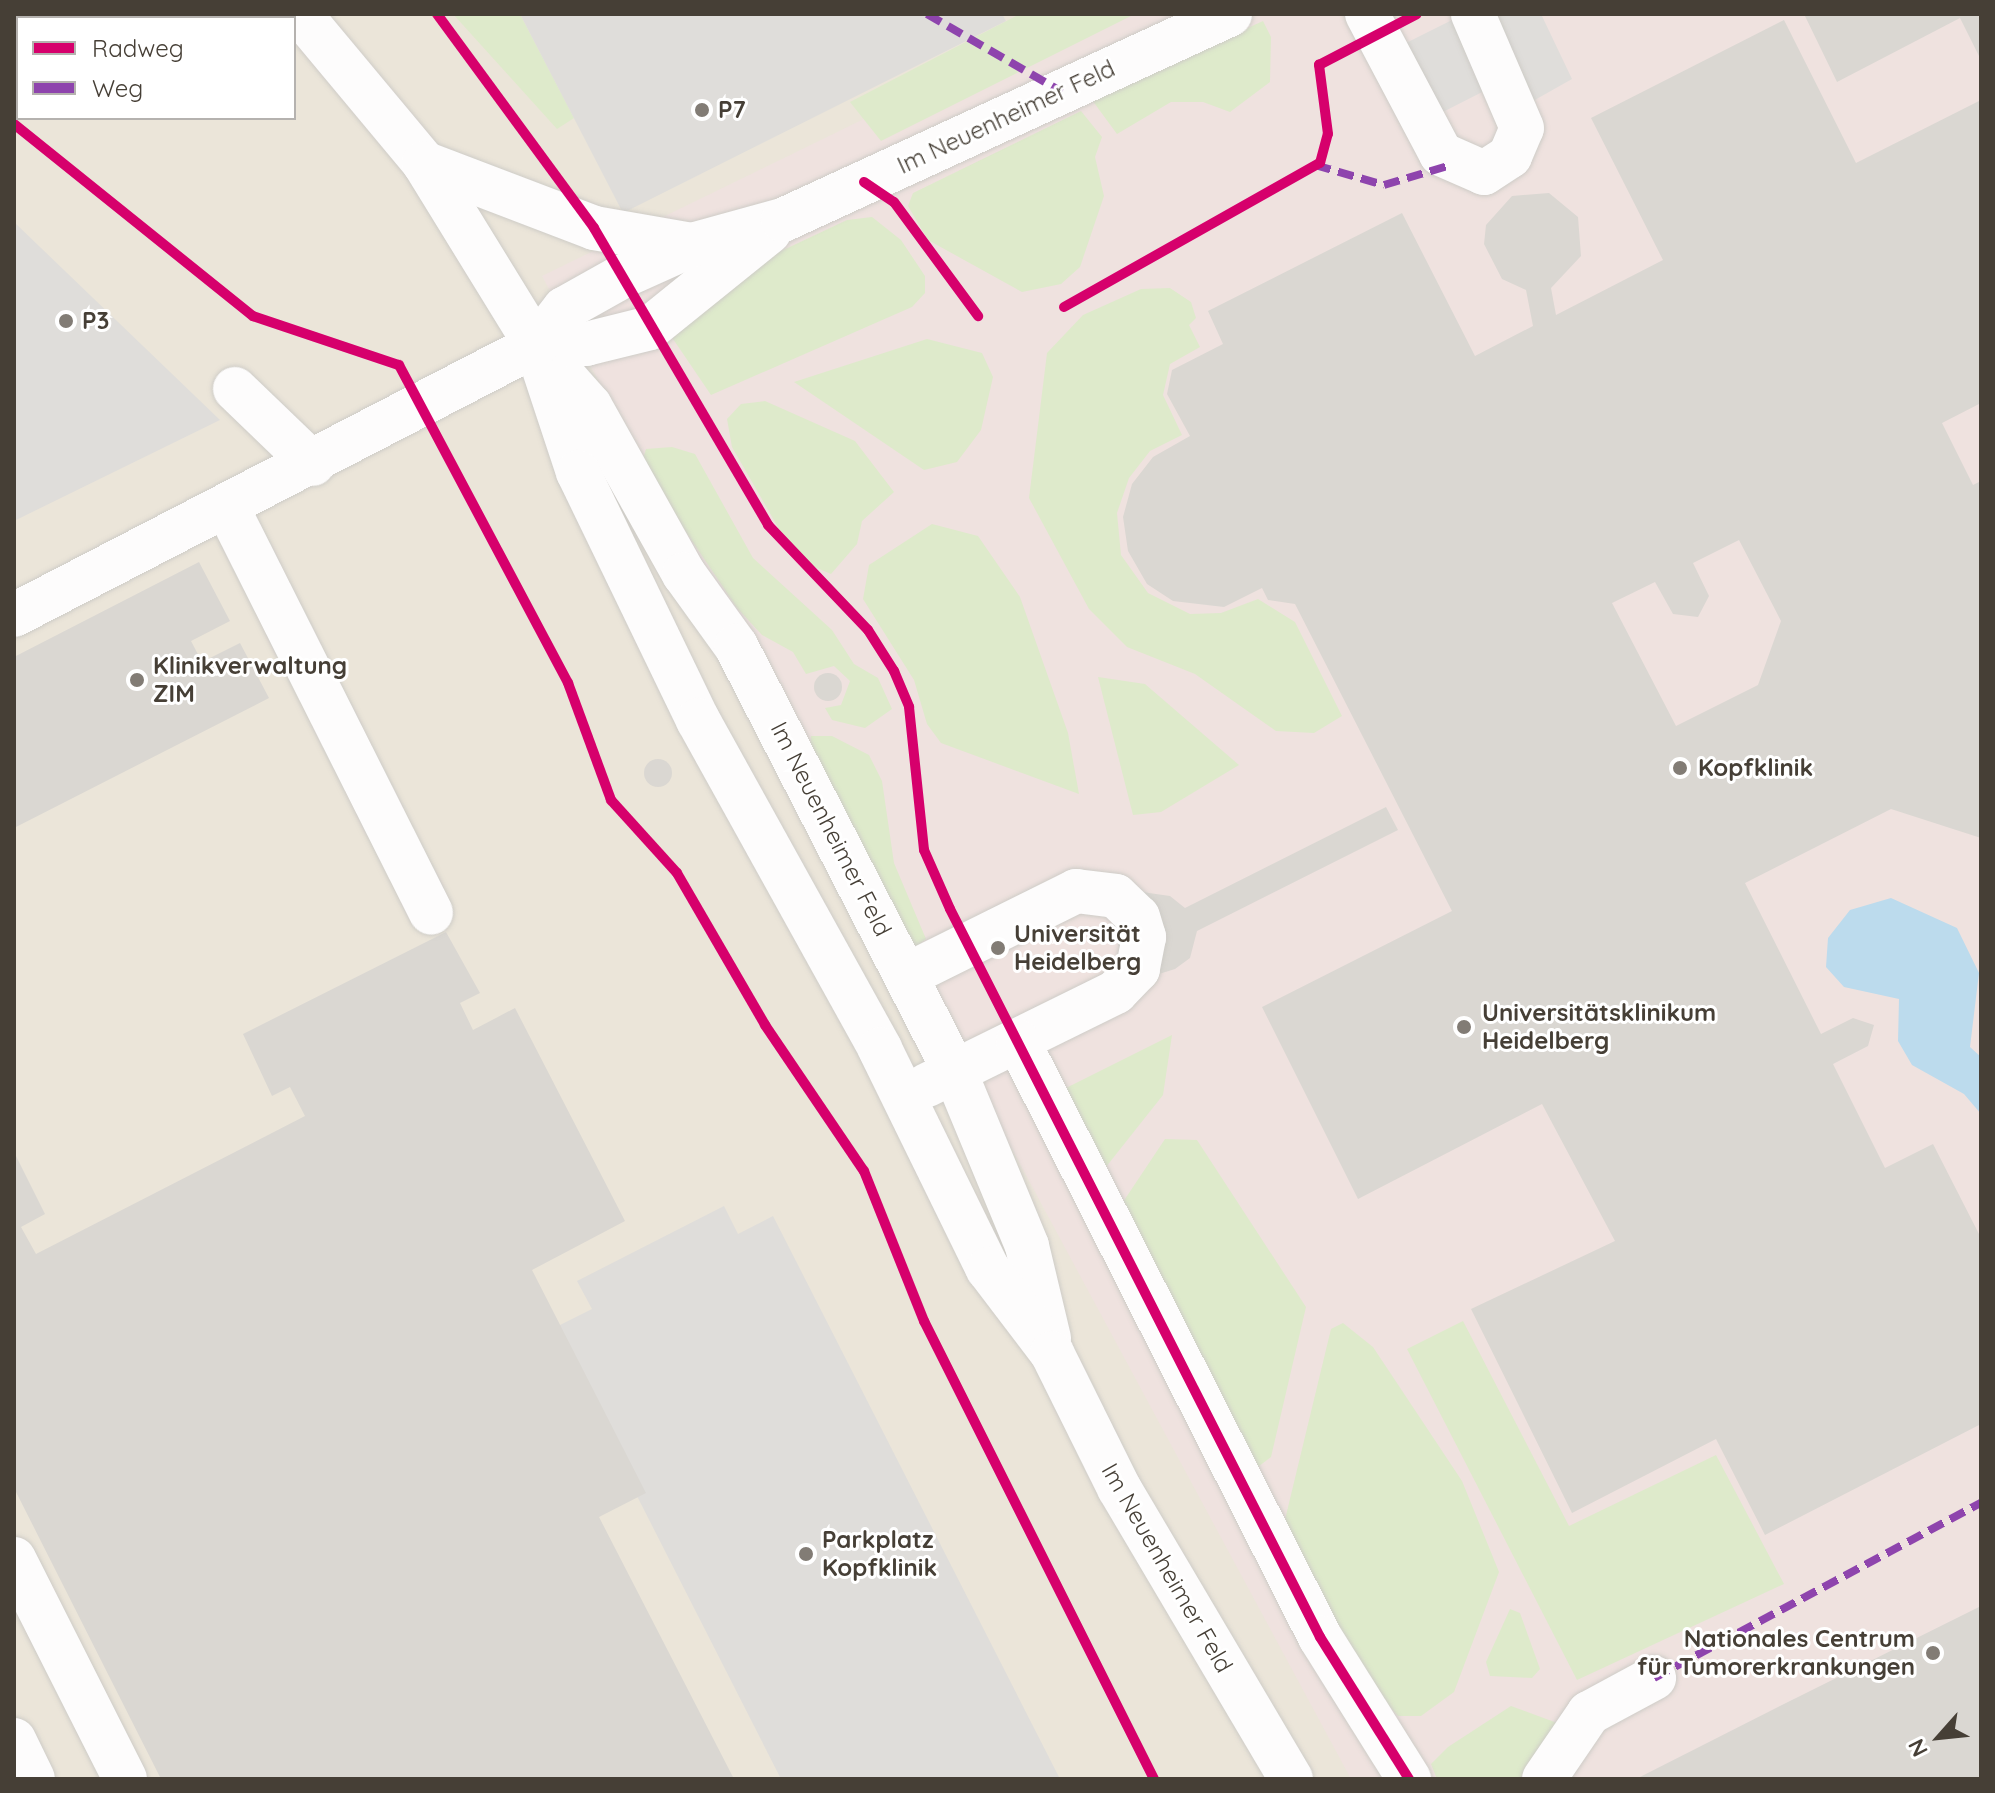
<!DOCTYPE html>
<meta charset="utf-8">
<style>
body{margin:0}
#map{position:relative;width:1995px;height:1793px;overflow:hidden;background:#f0eeea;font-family:Quicksand,sans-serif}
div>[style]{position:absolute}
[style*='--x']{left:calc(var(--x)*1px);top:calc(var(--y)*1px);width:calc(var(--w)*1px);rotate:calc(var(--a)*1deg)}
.education>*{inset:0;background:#ebe5d9}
.medical>*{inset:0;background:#efe2df}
.green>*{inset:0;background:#deeacb}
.parking>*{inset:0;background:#dfddda}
.water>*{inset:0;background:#bcdbed}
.building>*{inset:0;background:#dad7d2}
.round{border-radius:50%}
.roads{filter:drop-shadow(0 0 2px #ceccc7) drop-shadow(0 0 2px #ceccc7)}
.minor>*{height:44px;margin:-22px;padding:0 22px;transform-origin:22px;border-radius:22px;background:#fdfcfc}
.quiet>*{height:8px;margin-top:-4px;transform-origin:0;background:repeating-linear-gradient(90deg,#8e44ad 0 16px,transparent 0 24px)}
.cycleway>*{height:10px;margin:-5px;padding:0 5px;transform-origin:5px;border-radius:5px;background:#d6006c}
.dots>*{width:22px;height:22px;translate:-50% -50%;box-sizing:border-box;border:4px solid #fff;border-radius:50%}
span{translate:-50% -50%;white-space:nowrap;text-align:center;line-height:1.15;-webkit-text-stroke:6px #fff;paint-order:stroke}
.poi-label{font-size:24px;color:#463f36;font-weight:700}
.left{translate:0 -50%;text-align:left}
.right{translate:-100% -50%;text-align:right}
.street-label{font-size:24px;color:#463f36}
.frame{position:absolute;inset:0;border:16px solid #463f36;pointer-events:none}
.legend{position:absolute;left:16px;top:16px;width:280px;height:104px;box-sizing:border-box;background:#fff;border:2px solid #b5b2af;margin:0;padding:10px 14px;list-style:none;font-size:24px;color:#463f36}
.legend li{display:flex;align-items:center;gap:16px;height:40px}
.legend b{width:40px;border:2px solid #b5b2af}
.north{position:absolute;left:1899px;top:1697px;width:80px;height:80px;-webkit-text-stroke:6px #fff;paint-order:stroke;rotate:243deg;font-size:22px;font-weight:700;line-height:32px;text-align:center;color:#463f36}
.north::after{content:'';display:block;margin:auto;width:28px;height:36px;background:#463f36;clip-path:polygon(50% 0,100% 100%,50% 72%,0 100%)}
</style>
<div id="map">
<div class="education">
<i style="clip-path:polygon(evenodd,14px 14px,1981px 14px,1981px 1779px,14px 1779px,14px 14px,18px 18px,294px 18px,294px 118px,18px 118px,18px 18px)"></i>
</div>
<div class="medical">
<i style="clip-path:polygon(1079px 14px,1981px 14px,1981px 1779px,1351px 1779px,542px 276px)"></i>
</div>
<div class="green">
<i style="clip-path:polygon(453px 14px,520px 14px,574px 118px,557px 129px)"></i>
<i style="clip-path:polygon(1020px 14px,1135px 14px,881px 141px,850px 102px)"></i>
<i style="clip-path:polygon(1263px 21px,1271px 37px,1270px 82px,1230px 112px,1203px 102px,1171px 102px,1117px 134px,1092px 100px)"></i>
<i style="clip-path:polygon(1081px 111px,1102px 137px,1095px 157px,1104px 196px,1080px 267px,1061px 284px,1022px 292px,928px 240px,908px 206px,913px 193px)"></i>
<i style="clip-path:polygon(872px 217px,901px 240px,925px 276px,925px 293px,912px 307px,711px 395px,669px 333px,764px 259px,847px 220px)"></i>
<i style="clip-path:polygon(1170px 288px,1191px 302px,1196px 318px,1189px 325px,1200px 347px,1170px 364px,1163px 395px,1182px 435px,1150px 451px,1129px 478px,1117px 513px,1121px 555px,1148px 593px,1190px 614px,1221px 613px,1258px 599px,1295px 622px,1342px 716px,1314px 733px,1276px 731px,1195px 674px,1127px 647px,1089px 609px,1029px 498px,1047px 353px,1083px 315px,1141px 289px)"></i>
<i style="clip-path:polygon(927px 339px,982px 353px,993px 377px,981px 430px,957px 462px,924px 470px,794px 382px)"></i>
<i style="clip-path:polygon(765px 401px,855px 441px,894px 492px,862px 521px,857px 544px,831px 574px,810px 565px,779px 529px,732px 447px,727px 419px,741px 404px)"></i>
<i style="clip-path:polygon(672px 447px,695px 454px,753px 558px,832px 630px,854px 664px,878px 678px,892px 709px,865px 728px,832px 720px,825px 708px,841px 705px,850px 681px,834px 666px,806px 674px,793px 652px,762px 635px,737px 608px,641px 465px,646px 449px)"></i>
<i style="clip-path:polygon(932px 524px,978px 536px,1020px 597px,1068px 733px,1079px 794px,941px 743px,927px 724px,914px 680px,863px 599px,869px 565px)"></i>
<i style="clip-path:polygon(1098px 677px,1145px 684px,1239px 765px,1161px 812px,1133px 815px)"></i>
<i style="clip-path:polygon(811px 736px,832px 736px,869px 755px,882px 781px,894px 863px,926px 939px,917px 946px,903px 941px,810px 752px)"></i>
<i style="clip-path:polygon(1172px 1035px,1163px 1095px,1098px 1177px,1050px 1096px)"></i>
<i style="clip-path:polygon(1165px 1139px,1197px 1140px,1306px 1307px,1271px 1457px,1254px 1470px,1117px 1211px)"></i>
<i style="clip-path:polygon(1463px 1321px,1569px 1526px,1716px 1455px,1784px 1584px,1577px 1680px,1407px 1349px)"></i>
<i style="clip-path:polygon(1343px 1323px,1373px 1347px,1462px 1481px,1499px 1572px,1454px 1692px,1421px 1716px,1398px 1716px,1373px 1688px,1282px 1532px,1331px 1329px)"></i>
<i style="clip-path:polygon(1510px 1609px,1520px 1613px,1540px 1669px,1532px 1678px,1490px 1676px,1486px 1662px)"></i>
<i style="clip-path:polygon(1511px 1706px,1568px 1727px,1519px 1779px,1437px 1779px,1431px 1764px,1448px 1747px)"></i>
</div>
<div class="parking">
<i style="clip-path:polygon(520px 14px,1002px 14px,1006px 21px,623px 213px)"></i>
<i style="clip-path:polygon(1489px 14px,1541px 14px,1572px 79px,1533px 101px)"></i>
<i style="clip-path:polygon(1454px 19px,1490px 88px,1435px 116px,1398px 47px)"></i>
<i style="clip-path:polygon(14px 222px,220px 420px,14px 521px)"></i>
<i style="clip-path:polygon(724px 1206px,738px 1234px,773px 1216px,1060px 1779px,781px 1779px,552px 1329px,592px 1309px,577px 1281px)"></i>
</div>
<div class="water">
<i style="clip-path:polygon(1891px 898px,1957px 928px,1979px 973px,1970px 1047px,1981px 1057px,1981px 1114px,1964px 1094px,1912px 1065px,1898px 1041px,1899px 999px,1844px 987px,1826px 967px,1828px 938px,1850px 910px)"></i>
</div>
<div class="building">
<i style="clip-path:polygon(1804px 14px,1981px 14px,1981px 60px,1960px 18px,1837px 82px)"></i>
<i style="clip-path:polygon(evenodd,1784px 20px,1856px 163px,1981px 100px,1981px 403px,1942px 423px,1973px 485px,1981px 481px,1981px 838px,1891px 809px,1745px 883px,1821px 1034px,1853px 1018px,1874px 1025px,1868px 1046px,1833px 1064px,1885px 1168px,1933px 1144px,1981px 1238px,1981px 1424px,1765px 1535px,1716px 1439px,1572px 1513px,1471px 1309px,1615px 1241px,1542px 1104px,1358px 1199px,1262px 1007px,1452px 911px,1295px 604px,1268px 600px,1262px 588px,1224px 607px,1173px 601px,1147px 584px,1128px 551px,1123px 517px,1132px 484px,1153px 457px,1190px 436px,1167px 394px,1172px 370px,1223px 344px,1208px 311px,1402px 213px,1475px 356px,1533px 326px,1526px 290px,1502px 279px,1484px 244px,1486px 225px,1512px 196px,1549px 193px,1578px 217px,1581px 256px,1551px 288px,1556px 315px,1663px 260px,1591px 118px,1784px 20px,1739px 540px,1781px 621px,1758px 685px,1676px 726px,1612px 603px,1655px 582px,1673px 614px,1698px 617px,1709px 596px,1693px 563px,1739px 540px)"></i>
<i style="clip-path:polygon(199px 562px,230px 621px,191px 641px,202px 662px,240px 643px,269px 698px,14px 828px,14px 657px)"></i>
<i class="round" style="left:814px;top:673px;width:28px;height:28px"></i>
<i class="round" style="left:644px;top:759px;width:28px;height:28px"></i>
<i style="clip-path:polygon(1386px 807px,1398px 830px,1197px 931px,1190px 958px,1175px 969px,1159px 974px,1120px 952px,1113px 923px,1142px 892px,1170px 896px,1185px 908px)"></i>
<i style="clip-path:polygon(446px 932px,480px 993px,460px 1003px,473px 1030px,515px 1008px,625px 1221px,532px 1270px,646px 1493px,599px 1517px,734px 1779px,161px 1779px,14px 1488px,14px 1152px,45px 1214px,21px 1227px,36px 1254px,305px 1116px,290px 1087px,272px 1096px,243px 1034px)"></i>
<i style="clip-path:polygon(1981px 1606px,1981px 1779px,1636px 1779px,1790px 1701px)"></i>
</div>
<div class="roads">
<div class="minor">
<i style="--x:300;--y:14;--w:194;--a:50.2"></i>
<i style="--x:424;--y:163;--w:214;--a:58.4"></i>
<i style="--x:536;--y:345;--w:81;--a:48.5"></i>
<i style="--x:590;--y:406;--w:193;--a:60.8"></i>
<i style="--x:684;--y:574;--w:89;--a:54.2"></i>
<i style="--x:736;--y:646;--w:479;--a:62.8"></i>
<i style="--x:955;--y:1072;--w:188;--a:67.5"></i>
<i style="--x:1027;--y:1246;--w:95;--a:76.6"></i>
<i style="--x:1367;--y:14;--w:158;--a:62.1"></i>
<i style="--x:1441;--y:154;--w:47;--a:23.8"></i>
<i style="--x:1484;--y:173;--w:31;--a:-33"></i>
<i style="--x:1510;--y:156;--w:30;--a:-67"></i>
<i style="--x:1522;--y:128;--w:124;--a:-113.3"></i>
<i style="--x:424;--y:163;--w:182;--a:20.9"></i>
<i style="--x:594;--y:228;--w:99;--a:9.8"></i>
<i style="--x:536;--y:345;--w:134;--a:71.7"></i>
<i style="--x:578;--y:472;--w:276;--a:64.2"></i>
<i style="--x:698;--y:720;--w:376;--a:61"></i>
<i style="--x:880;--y:1049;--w:245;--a:63.9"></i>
<i style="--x:988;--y:1269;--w:106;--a:52.7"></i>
<i style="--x:1052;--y:1353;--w:151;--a:63.6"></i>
<i style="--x:1119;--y:1488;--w:338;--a:59.4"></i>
<i style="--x:536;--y:345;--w:50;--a:-1.1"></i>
<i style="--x:586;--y:344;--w:66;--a:-14"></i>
<i style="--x:650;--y:328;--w:153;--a:-38.9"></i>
<i style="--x:235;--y:389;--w:108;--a:43.9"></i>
<i style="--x:227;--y:507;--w:454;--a:63.3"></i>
<i style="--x:14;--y:615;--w:588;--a:-27.35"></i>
<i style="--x:536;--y:345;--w:46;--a:-52.1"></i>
<i style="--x:564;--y:309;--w:65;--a:-29.3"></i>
<i style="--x:621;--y:277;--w:78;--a:-24.3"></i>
<i style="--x:692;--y:245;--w:94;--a:-15.4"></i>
<i style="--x:783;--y:220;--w:492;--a:-24.7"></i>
<i style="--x:907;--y:975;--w:189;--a:-26.4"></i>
<i style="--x:1076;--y:891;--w:40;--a:7.1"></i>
<i style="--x:1116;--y:896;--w:30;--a:44"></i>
<i style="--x:1138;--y:917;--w:21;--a:73"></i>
<i style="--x:1144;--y:937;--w:33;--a:101"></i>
<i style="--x:1138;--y:969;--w:32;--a:134"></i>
<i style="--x:1116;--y:992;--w:211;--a:153.8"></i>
<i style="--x:1018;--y:1041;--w:668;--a:63.13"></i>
<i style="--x:1320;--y:1637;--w:168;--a:57.9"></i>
<i style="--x:14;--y:1559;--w:246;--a:63.2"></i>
<i style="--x:14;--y:1740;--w:43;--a:64"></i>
<i style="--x:1544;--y:1779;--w:80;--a:-55.7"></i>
<i style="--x:1589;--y:1713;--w:74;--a:-28.3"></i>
</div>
</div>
<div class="quiet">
<i style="--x:927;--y:14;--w:156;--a:30"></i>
<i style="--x:1315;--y:165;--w:72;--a:16.2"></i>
<i style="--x:1384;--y:185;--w:70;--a:-16.6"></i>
<i style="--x:1654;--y:1678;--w:371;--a:-28.2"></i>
</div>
<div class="cycleway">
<i style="--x:437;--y:14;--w:265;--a:53.7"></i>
<i style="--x:594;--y:228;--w:344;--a:59.6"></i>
<i style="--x:768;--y:525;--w:145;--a:46.4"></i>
<i style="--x:868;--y:630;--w:49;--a:57.6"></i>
<i style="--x:894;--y:671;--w:39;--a:67"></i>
<i style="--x:909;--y:707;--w:144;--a:84"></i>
<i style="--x:924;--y:850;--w:64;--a:66.2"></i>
<i style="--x:950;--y:909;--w:817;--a:63.06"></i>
<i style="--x:1320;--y:1637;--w:168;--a:57.9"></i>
<i style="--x:14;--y:124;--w:307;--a:38.8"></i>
<i style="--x:253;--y:316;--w:154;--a:18.6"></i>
<i style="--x:399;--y:365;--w:360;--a:62"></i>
<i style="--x:568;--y:683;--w:125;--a:69.8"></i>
<i style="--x:611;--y:800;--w:98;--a:47.9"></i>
<i style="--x:677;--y:873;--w:176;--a:59.9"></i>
<i style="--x:765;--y:1025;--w:176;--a:55.9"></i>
<i style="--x:864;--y:1171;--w:162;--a:68.2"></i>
<i style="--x:924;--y:1321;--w:513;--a:63.33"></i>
<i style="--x:864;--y:182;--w:36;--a:34"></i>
<i style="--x:894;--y:202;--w:142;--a:53.6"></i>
<i style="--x:1064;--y:307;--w:294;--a:-29.4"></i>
<i style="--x:1320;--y:163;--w:30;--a:-75"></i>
<i style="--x:1328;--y:134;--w:70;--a:-97.4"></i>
<i style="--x:1319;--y:65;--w:110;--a:-27.5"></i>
</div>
<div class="dots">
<i style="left:702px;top:110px;background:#827c75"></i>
<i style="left:66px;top:321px;background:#827c75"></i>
<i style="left:137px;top:680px;background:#827c75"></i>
<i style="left:1680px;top:768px;background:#827c75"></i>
<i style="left:998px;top:948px;background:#827c75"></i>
<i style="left:1464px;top:1027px;background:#827c75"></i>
<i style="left:806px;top:1554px;background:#827c75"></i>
<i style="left:1933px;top:1653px;background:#827c75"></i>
</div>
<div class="poi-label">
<span class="left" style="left:718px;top:110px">P7</span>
<span class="left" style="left:82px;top:321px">P3</span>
<span class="left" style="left:153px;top:680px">Klinikverwaltung<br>ZIM</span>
<span class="left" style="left:1698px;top:768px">Kopfklinik</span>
<span class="left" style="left:1014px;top:948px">Universität<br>Heidelberg</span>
<span class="left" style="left:1482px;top:1027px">Universitätsklinikum<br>Heidelberg</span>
<span class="left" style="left:822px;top:1554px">Parkplatz<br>Kopfklinik</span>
<span class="right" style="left:1915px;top:1653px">Nationales Centrum<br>für Tumorerkrankungen</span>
</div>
<div class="street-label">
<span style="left:1006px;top:117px;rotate:-25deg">Im Neuenheimer Feld</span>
<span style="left:831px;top:829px;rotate:63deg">Im Neuenheimer Feld</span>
<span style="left:1167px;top:1568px;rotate:60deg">Im Neuenheimer Feld</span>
</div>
<div class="frame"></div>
<ul class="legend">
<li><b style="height:10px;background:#d6006c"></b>Radweg</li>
<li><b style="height:10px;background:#8e44ad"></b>Weg</li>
</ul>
<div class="north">N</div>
</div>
